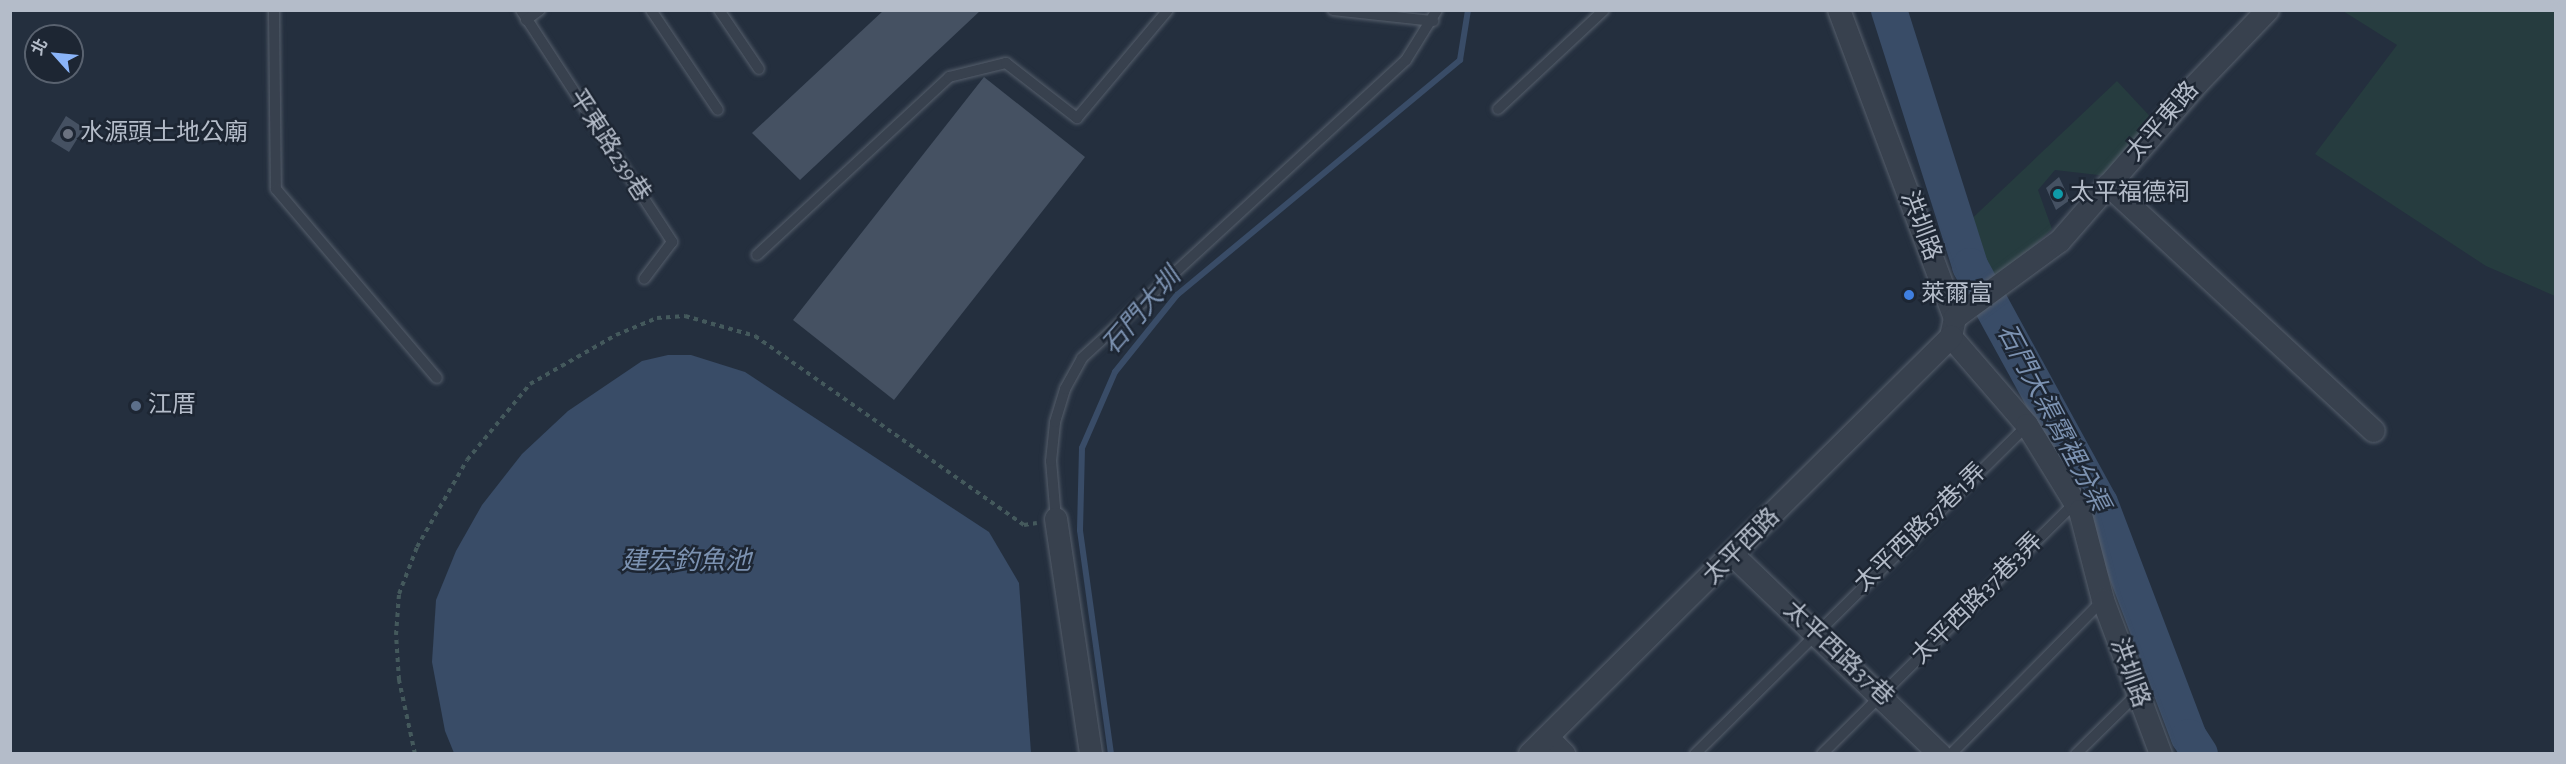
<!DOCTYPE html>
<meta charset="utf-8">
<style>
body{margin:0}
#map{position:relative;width:2566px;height:764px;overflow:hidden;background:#242f3e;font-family:"Alegreya Sans","Noto Sans TC",sans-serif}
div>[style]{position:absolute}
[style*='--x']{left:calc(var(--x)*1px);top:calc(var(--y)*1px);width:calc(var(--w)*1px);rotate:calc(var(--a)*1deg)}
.green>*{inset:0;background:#263c3f}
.water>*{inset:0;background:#394c67}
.stream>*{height:6px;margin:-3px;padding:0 3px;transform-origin:3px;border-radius:3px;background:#394c67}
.river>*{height:36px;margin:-18px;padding:0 18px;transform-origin:18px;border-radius:18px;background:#394c67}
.building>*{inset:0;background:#455162}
.path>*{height:4px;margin-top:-2px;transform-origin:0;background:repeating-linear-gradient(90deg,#44595c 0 4.5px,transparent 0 9px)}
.roads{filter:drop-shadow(0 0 2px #565f6c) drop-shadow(0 0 2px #565f6c)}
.service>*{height:10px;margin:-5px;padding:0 5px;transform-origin:5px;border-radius:5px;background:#38414e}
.minor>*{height:22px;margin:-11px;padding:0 11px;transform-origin:11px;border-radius:11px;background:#38414e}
.dots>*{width:16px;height:16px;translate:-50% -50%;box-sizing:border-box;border:3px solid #1d2633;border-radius:50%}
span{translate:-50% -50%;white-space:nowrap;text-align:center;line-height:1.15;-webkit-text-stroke:5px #1d2633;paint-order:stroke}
.street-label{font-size:24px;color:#b4bcc9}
.poi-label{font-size:24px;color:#b4bcc9}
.left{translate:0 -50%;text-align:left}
.water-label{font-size:26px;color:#7c92b1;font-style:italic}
.frame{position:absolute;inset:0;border:12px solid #b4bcc9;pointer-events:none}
.north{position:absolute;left:24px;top:24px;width:60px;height:60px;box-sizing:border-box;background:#1d2633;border:2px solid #59626f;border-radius:50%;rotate:297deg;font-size:16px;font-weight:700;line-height:24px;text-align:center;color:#b4bcc9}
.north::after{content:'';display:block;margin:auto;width:21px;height:27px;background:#8ab4f8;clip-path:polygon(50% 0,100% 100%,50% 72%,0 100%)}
</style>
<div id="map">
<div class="green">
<i style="clip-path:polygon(2343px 11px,2555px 11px,2555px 296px,2486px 266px,2315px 154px,2397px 45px)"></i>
<i style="clip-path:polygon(2117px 81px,2157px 124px,2107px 176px,2055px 170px,2038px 190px,2052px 229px,1988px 289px,1975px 264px,1963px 227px)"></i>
</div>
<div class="water">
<i style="clip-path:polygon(668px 355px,691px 355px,745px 372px,989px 532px,1019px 583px,1031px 753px,454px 753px,445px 731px,432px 662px,436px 600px,456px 551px,482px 505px,522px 454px,568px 411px,642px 361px)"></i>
</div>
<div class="stream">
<i style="--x:1111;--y:754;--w:226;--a:-97.9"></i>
<i style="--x:1080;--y:530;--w:82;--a:-88.6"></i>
<i style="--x:1082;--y:448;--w:83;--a:-66.5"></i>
<i style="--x:1115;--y:372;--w:99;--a:-51.2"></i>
<i style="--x:1177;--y:295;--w:368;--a:-39.7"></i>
<i style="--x:1460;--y:60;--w:51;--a:-80.9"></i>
</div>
<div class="river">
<i style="--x:1889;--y:10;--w:269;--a:72.4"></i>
<i style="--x:1970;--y:266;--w:270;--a:61.3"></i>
<i style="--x:2100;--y:503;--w:250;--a:69.2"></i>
<i style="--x:2189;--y:737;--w:20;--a:57"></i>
</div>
<div class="building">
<i style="clip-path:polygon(884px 10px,981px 10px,800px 180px,752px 133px)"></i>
<i style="clip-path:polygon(984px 77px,1085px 157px,894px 400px,793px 320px)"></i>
<i style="clip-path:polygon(66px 116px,84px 128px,69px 152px,51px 141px)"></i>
<i style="clip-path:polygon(2059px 177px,2070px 200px,2056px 210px,2046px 188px)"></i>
</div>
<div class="path">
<i style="--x:415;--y:754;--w:76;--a:-102.2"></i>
<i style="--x:399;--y:680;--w:45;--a:-93.8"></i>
<i style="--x:396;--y:635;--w:41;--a:-85.8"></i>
<i style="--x:399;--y:594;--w:50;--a:-69"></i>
<i style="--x:417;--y:547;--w:100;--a:-60.1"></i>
<i style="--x:467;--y:460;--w:99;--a:-50.3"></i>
<i style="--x:530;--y:384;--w:99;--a:-29.7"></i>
<i style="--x:616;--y:335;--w:44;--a:-22.5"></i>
<i style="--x:657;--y:318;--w:28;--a:-4"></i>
<i style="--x:685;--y:316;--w:73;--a:15.9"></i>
<i style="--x:755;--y:336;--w:329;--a:35.1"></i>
<i style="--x:1024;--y:525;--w:13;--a:-9"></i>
</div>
<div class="roads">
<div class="service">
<i style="--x:274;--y:10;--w:179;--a:89.4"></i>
<i style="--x:276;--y:189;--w:248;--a:49.6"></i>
<i style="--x:521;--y:10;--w:277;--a:56.9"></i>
<i style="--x:672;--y:242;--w:46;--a:127.1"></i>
<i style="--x:651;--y:10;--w:120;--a:56.2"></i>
<i style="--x:719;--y:10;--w:71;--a:55.9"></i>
<i style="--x:1333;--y:10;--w:101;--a:6.3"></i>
<i style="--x:526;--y:20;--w:17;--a:-36"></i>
<i style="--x:1498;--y:109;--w:145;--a:-43"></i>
<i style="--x:757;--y:255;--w:262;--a:-42.8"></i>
<i style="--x:949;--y:77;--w:59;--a:-13.8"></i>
<i style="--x:1006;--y:63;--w:90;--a:37.8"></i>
<i style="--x:1077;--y:118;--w:141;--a:-49.9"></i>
<i style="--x:1056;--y:519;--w:58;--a:-94.9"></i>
<i style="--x:1051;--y:461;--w:39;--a:-84"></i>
<i style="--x:1055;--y:422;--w:34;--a:-73"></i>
<i style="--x:1065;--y:389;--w:35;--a:-61"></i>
<i style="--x:1082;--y:358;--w:440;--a:-42.6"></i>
<i style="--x:1406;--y:60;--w:59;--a:-58.2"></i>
<i style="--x:1695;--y:754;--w:467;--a:-44.7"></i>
<i style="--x:1822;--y:754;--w:355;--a:-44.8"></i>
<i style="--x:1951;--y:754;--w:216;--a:-45.4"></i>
<i style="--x:2076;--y:754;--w:84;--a:-44.5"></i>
</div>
<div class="minor">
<i style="--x:1839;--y:10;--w:329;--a:69.4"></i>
<i style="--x:1955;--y:318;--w:19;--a:102"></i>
<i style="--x:1951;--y:337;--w:116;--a:49.2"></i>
<i style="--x:2027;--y:425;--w:101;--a:58.4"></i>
<i style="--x:2080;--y:511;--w:92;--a:75.5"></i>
<i style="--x:2103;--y:600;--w:165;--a:69.4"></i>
<i style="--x:2108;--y:185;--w:362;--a:42.8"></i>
<i style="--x:1955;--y:318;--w:130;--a:-36.3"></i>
<i style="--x:2060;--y:241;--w:206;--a:-48.9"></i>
<i style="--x:2195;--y:86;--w:105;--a:-46.2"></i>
<i style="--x:1056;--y:519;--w:238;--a:81.5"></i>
<i style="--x:1734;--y:556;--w:286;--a:43.9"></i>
<i style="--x:1548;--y:738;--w:23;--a:45"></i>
<i style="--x:1530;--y:754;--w:593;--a:-44.73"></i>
</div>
</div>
<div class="dots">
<i style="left:68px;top:134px;background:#6b7280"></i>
<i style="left:2058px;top:194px;background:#0f9aa8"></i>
<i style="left:1909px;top:295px;background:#3f7fe0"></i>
<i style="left:136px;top:406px;background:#5c6f8a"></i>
</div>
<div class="street-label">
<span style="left:2163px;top:122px;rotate:-49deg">太平東路</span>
<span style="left:609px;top:146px;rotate:57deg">平東路239巷</span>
<span style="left:1920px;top:226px;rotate:69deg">洪圳路</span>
<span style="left:1921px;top:528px;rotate:-44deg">太平西路37巷1弄</span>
<span style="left:1742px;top:547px;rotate:-45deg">太平西路</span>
<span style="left:1978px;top:599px;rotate:-45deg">太平西路37巷3弄</span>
<span style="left:1838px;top:654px;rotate:43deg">太平西路37巷</span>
<span style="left:2129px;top:673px;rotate:70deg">洪圳路</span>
</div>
<div class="poi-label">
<span class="left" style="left:80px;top:134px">水源頭土地公廟</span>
<span class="left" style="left:2070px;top:194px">太平福德祠</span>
<span class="left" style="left:1921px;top:295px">萊爾富</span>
<span class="left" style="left:148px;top:406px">江厝</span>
</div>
<div class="water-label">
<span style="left:1142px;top:312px;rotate:-49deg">石門大圳</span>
<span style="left:2052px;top:418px;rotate:62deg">石門大渠霄裡分渠</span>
<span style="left:686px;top:562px">建宏釣魚池</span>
</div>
<div class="frame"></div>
<div class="north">北</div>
</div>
